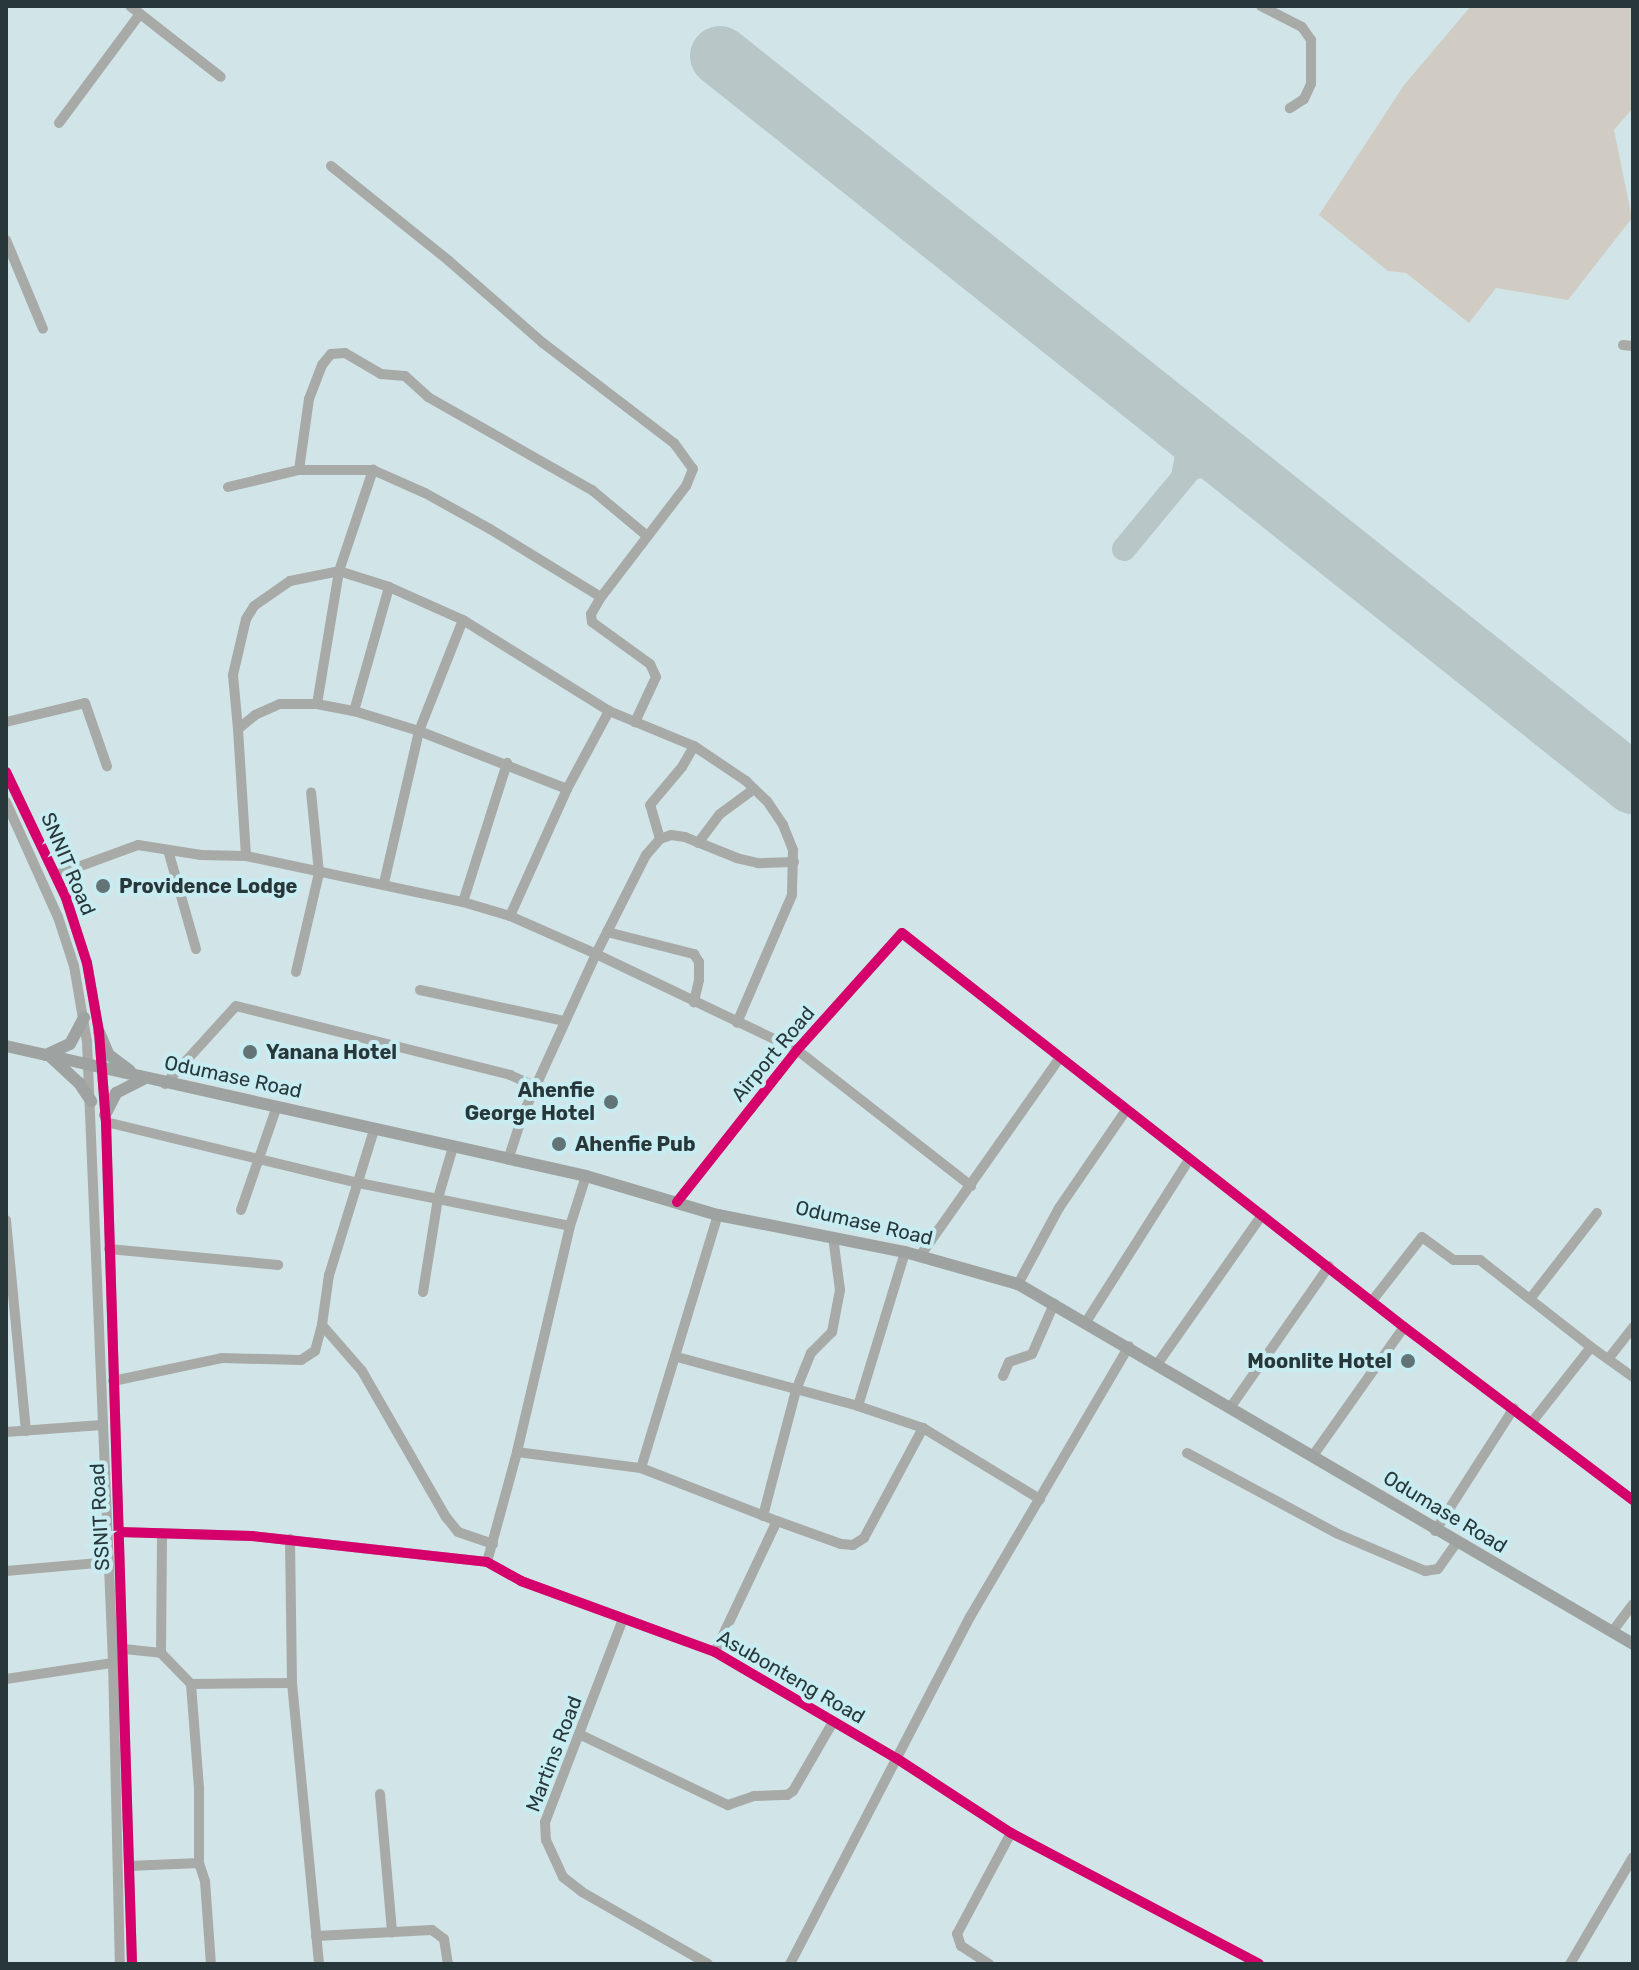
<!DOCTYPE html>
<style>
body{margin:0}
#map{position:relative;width:1639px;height:1970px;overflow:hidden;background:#d1e5e8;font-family:Rubik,sans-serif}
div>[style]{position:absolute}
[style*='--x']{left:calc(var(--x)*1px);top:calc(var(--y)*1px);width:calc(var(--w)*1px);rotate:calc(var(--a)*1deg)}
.green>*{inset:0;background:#d0ccc4}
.taxiway>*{height:24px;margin:-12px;padding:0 12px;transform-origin:12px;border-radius:12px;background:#b8c6c8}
.runway>*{height:60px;margin:-30px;padding:0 30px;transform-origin:30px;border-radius:30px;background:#b8c6c8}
.minor>*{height:10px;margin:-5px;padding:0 5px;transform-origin:5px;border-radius:5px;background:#a8aaa8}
.major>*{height:12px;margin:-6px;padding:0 6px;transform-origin:6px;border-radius:6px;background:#9ea3a1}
.cycleway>*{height:10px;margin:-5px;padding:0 5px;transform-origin:5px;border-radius:5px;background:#d6006c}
.dots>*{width:22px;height:22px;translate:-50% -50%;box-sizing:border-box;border:4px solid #c7ecf2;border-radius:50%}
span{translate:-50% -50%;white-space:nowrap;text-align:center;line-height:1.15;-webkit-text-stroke:8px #c7ecf2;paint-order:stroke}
.street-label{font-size:20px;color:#283739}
.poi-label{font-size:20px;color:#283739;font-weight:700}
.left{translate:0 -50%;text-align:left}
.right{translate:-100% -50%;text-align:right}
.frame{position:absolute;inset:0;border:8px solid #283739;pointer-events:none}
</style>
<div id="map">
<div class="green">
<i style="clip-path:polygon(1471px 6px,1633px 6px,1633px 108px,1614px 130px,1632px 218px,1568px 300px,1496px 288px,1469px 323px,1406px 273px,1388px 271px,1319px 215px,1404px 85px)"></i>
</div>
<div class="taxiway">
<i style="--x:1177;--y:420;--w:33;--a:70"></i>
<i style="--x:1188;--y:451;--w:25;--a:101"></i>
<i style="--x:1124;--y:549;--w:105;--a:-50.4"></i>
<i style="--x:1191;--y:468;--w:20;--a:-11"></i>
<i style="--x:1211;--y:464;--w:26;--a:9"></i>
</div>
<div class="runway">
<i style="--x:720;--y:56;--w:1168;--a:38.57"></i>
</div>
<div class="minor">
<i style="--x:130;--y:6;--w:115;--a:38"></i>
<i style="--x:1261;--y:6;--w:46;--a:27.1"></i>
<i style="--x:1302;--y:27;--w:16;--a:55"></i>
<i style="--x:1311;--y:40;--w:44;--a:90"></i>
<i style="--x:1311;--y:84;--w:17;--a:115"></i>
<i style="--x:1304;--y:99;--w:17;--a:147"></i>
<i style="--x:59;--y:123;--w:136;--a:-53.4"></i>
<i style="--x:331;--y:166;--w:151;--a:38.8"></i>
<i style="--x:449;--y:261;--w:125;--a:41.1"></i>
<i style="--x:543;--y:343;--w:165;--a:37.4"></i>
<i style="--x:674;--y:443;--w:32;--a:54"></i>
<i style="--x:693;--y:469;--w:18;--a:112"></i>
<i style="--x:686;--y:486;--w:140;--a:127.4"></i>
<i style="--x:6;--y:240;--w:96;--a:67.4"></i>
<i style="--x:1623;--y:345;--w:10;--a:6"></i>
<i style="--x:299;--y:470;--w:72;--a:-82"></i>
<i style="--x:309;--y:399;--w:36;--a:-69"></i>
<i style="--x:322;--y:365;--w:14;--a:-51"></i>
<i style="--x:331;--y:354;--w:14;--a:-4"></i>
<i style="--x:345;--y:353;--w:42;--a:30.3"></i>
<i style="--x:381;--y:374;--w:24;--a:5"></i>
<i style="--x:405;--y:376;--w:31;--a:42"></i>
<i style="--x:428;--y:397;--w:189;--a:29.6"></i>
<i style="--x:592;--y:490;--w:72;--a:39.9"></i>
<i style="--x:228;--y:487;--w:73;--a:-13.5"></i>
<i style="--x:299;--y:470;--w:74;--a:0"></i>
<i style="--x:317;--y:704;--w:135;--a:-80.6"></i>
<i style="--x:339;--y:571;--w:107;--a:-71.4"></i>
<i style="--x:373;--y:470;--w:57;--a:23.9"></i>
<i style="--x:425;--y:493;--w:74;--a:29"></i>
<i style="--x:490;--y:529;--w:130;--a:31.5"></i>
<i style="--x:601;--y:597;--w:20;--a:120"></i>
<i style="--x:591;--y:614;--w:8;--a:83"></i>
<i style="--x:592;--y:622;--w:72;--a:35.9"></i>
<i style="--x:650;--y:664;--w:14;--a:65"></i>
<i style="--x:656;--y:677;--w:50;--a:115"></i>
<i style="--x:354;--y:711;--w:129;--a:-74.2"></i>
<i style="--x:6;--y:722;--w:81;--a:-13.5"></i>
<i style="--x:85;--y:703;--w:67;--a:70.8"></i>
<i style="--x:238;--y:729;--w:54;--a:-95.3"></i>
<i style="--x:233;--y:675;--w:57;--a:-76.9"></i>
<i style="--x:246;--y:619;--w:15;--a:-58"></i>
<i style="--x:254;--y:606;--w:44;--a:-34.8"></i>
<i style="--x:290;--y:581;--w:50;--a:-11.5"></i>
<i style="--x:339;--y:571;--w:52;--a:17.7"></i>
<i style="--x:389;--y:587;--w:81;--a:24"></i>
<i style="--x:463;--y:620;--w:172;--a:31.9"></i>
<i style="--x:6;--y:772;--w:140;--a:64.5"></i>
<i style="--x:66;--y:898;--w:68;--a:72.1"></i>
<i style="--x:87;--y:963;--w:70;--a:80.1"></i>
<i style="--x:99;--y:1032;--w:90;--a:85.6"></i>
<i style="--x:106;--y:1122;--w:842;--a:88.23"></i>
<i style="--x:6;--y:802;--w:126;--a:65.7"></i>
<i style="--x:58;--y:917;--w:52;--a:71.9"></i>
<i style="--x:74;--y:966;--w:77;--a:80.3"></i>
<i style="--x:87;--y:1042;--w:621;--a:87.6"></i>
<i style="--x:113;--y:1662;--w:302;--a:88.7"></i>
<i style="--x:660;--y:839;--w:35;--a:-106"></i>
<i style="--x:650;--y:805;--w:50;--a:-49.9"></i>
<i style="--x:682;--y:767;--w:24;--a:-60"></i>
<i style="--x:698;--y:843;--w:36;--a:-53"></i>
<i style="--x:720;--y:814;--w:42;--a:-36.3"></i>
<i style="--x:168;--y:850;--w:103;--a:74.2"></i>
<i style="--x:246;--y:856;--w:127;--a:-93.6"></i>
<i style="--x:238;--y:729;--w:22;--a:-39"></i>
<i style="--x:255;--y:715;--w:27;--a:-24"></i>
<i style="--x:280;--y:704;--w:37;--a:0"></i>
<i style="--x:317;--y:704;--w:38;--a:11"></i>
<i style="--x:354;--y:711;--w:68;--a:17.1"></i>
<i style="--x:419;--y:731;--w:159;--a:21.4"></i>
<i style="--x:794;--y:862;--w:36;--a:178"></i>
<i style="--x:758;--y:863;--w:22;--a:-167"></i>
<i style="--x:737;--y:858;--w:56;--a:-158"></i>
<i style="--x:685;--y:837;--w:14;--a:-172"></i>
<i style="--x:671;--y:835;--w:12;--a:160"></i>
<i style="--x:660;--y:839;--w:21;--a:131"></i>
<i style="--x:646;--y:855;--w:111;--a:116.8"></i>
<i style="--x:596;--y:954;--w:223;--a:25.5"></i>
<i style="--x:797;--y:1050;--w:221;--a:38"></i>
<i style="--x:56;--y:875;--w:87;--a:-20.1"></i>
<i style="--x:138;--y:845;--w:64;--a:9"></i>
<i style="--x:201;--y:855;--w:45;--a:1.3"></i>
<i style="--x:246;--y:856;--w:222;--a:12"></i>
<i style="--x:463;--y:902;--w:49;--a:16.6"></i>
<i style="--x:510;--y:916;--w:94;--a:23.8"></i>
<i style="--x:596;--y:954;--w:176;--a:114.5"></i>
<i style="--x:523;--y:1114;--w:48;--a:108.1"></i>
<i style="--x:384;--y:883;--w:156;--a:-77"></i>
<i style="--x:419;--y:731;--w:119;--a:-68.4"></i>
<i style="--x:463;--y:902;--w:146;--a:-72.4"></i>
<i style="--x:510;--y:916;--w:139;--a:-65.8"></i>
<i style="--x:567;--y:789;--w:89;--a:-61.7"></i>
<i style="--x:609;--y:711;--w:92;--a:22.4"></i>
<i style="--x:694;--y:746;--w:63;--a:33.9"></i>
<i style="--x:746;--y:781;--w:29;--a:44"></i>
<i style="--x:767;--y:801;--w:29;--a:56"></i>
<i style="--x:783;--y:825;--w:27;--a:68"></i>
<i style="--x:793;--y:850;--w:45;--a:91.3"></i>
<i style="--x:792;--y:895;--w:139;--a:113.3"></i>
<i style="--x:607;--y:932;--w:90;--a:14.2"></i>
<i style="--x:694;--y:954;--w:9;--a:58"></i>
<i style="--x:699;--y:962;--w:18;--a:90"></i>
<i style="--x:699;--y:980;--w:23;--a:103"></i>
<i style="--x:296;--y:972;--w:102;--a:-76.9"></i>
<i style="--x:319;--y:873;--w:81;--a:-95.6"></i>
<i style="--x:420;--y:990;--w:148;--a:12.1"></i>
<i style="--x:165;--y:1084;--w:105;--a:-47.7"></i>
<i style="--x:236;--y:1006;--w:283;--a:14.1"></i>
<i style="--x:510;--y:1075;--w:30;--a:24"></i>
<i style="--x:106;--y:1122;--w:260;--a:13.6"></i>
<i style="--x:359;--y:1183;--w:215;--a:11.5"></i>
<i style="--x:374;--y:1130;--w:152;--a:107.2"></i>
<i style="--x:329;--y:1275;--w:50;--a:98"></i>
<i style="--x:322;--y:1325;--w:61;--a:49"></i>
<i style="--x:362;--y:1371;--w:168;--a:60.1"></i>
<i style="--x:446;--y:1517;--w:19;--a:51"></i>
<i style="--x:458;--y:1532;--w:37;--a:19"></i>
<i style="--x:677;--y:1202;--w:194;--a:-51.7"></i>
<i style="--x:797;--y:1050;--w:157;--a:-48.1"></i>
<i style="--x:902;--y:933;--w:638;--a:38.13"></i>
<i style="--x:1404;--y:1327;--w:287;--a:37.1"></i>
<i style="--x:241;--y:1210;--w:110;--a:-70.9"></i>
<i style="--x:6;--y:1220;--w:212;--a:84.6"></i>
<i style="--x:109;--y:1249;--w:170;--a:5.4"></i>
<i style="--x:920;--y:1256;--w:241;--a:-54.8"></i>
<i style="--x:1018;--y:1284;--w:86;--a:-61.7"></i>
<i style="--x:1059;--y:1208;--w:119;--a:-55.6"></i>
<i style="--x:423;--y:1292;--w:95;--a:-80.9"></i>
<i style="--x:438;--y:1198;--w:53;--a:-73.6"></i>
<i style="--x:1530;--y:1299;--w:109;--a:-52.1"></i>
<i style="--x:1372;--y:1301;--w:81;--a:-52"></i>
<i style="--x:1422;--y:1237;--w:39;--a:36"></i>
<i style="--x:1454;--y:1260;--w:26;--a:0"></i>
<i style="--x:1480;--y:1260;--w:141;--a:38.1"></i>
<i style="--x:1086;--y:1322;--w:192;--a:-57.6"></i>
<i style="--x:677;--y:1357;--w:188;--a:15.1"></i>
<i style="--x:858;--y:1406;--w:69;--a:18.7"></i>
<i style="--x:923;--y:1428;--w:137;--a:31.3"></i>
<i style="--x:1609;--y:1358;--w:39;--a:-52"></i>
<i style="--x:1158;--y:1363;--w:181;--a:-54.9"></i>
<i style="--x:1003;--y:1376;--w:15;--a:-67"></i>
<i style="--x:1009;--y:1362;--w:24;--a:-19"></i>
<i style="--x:1032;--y:1354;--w:55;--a:-66.3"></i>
<i style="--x:113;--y:1381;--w:111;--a:-11.9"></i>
<i style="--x:222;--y:1358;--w:79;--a:1.5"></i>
<i style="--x:301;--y:1360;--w:17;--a:-33"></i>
<i style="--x:315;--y:1351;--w:27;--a:-75"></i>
<i style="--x:858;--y:1406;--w:161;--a:-73"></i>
<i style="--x:1230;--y:1408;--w:173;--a:-55.1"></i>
<i style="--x:1532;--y:1422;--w:95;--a:-51.8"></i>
<i style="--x:1591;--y:1347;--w:52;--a:35.5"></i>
<i style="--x:6;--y:1432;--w:96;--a:-4.2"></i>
<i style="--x:517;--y:1452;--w:232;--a:-76.8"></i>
<i style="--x:570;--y:1226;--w:52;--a:-72.3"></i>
<i style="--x:1187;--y:1453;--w:171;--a:28.2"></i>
<i style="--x:1338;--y:1534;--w:95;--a:23"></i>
<i style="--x:1425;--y:1571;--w:13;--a:-9"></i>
<i style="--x:1438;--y:1569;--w:32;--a:-55"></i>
<i style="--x:1312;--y:1457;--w:159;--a:-54.7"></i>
<i style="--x:641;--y:1468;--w:146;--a:21.3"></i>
<i style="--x:777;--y:1521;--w:68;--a:19.8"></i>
<i style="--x:841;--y:1544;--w:12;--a:5"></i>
<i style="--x:853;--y:1545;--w:13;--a:-32"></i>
<i style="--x:864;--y:1538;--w:125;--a:-61.8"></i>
<i style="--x:763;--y:1516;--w:130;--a:-75.3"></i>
<i style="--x:796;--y:1390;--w:40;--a:-68"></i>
<i style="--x:811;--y:1353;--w:30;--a:-45"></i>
<i style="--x:832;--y:1332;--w:43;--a:-79.2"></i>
<i style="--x:840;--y:1290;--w:53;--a:-97.5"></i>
<i style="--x:1435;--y:1531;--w:146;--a:-57.3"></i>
<i style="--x:119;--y:1532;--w:133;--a:1.7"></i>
<i style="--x:252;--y:1536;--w:236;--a:6.3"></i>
<i style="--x:487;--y:1562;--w:39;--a:29"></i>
<i style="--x:521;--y:1581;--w:207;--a:20.1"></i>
<i style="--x:715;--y:1652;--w:210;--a:30.4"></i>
<i style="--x:896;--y:1758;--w:137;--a:33.1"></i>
<i style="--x:1011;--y:1833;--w:280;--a:27.8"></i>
<i style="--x:290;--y:1539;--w:144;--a:89.2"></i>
<i style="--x:292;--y:1683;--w:282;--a:84.5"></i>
<i style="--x:487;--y:1562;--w:114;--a:-74.7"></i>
<i style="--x:517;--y:1452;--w:125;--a:7.4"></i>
<i style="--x:641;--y:1468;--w:264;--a:-73.1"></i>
<i style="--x:6;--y:1571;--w:102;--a:-5"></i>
<i style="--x:623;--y:1619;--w:217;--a:111"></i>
<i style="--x:545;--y:1822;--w:18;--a:87"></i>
<i style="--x:546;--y:1840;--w:41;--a:65.3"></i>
<i style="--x:563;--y:1877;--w:24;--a:38"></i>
<i style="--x:582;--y:1892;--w:145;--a:29.7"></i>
<i style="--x:1612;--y:1632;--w:35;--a:-53"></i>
<i style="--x:124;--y:1649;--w:37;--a:6"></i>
<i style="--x:161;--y:1653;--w:43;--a:45.9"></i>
<i style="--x:191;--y:1684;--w:101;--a:-0.6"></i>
<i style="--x:715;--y:1652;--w:145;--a:-64.7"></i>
<i style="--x:161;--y:1653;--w:120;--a:-89.5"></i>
<i style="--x:6;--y:1679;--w:113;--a:-8.6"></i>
<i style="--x:191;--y:1684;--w:104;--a:85.6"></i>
<i style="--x:199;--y:1788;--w:75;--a:90"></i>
<i style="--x:581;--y:1735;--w:163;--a:25.5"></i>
<i style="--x:728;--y:1805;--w:28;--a:-19"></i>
<i style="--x:754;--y:1796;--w:33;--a:-2"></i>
<i style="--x:787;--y:1795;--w:7;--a:-34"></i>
<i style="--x:793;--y:1791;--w:80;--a:-59.9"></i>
<i style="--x:380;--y:1794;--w:139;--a:85"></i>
<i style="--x:129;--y:1866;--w:70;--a:-2.5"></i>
<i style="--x:199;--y:1863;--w:19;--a:72"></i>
<i style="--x:205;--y:1881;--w:83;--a:85.9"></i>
<i style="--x:316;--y:1936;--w:116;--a:-3"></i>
<i style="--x:432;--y:1930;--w:15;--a:37"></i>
<i style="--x:444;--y:1939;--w:25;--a:81"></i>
<i style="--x:790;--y:1964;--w:391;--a:-62.6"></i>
<i style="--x:970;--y:1617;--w:314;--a:-59.6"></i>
<i style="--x:989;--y:1964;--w:33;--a:-147"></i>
<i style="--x:961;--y:1946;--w:13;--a:-108"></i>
<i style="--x:957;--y:1934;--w:115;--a:-61.9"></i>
<i style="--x:1570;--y:1964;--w:124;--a:-59.5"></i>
</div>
<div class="major">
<i style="--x:99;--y:1032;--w:25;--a:67"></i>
<i style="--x:109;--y:1055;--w:26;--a:37"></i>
<i style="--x:6;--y:1046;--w:594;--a:12.63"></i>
<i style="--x:586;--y:1176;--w:138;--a:16.5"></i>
<i style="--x:718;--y:1215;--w:191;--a:11.2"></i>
<i style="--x:905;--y:1252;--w:117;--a:15.8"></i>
<i style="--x:1018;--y:1284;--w:713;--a:30.34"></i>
<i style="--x:46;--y:1055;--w:26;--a:-25"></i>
<i style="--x:70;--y:1044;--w:30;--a:-62"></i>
<i style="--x:52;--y:1058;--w:37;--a:43"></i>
<i style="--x:79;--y:1083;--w:22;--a:56"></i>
<i style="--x:105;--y:1115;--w:25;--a:-63"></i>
<i style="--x:116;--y:1093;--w:30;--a:-27"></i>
</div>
<div class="cycleway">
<i style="--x:6;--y:772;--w:140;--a:64.5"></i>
<i style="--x:66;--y:898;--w:68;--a:72.1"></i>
<i style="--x:87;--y:963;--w:70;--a:80.1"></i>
<i style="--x:99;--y:1032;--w:90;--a:85.6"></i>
<i style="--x:106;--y:1122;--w:842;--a:88.23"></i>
<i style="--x:677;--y:1202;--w:194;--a:-51.7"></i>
<i style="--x:797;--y:1050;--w:157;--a:-48.1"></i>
<i style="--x:902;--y:933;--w:638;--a:38.13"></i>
<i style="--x:1404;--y:1327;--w:287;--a:37.1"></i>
<i style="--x:119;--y:1532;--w:133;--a:1.7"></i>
<i style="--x:252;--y:1536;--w:236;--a:6.3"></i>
<i style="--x:487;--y:1562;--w:39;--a:29"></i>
<i style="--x:521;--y:1581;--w:207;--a:20.1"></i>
<i style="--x:715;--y:1652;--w:210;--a:30.4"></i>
<i style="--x:896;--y:1758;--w:137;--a:33.1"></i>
<i style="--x:1011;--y:1833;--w:280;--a:27.8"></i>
</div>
<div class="dots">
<i style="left:103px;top:886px;background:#637476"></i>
<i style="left:250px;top:1052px;background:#637476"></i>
<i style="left:611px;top:1102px;background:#637476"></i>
<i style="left:559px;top:1144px;background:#637476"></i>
<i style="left:1408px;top:1361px;background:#637476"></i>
</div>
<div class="street-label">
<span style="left:68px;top:864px;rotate:67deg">SNNIT Road</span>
<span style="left:773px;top:1054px;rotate:-50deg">Airport Road</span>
<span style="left:233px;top:1077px;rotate:12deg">Odumase Road</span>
<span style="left:864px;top:1223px;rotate:13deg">Odumase Road</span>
<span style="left:1445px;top:1512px;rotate:31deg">Odumase Road</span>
<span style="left:100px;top:1517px;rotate:-93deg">SSNIT Road</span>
<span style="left:791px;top:1677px;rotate:30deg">Asubonteng Road</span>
<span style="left:554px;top:1754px;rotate:-69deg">Martins Road</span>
</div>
<div class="poi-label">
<span class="left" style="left:119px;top:886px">Providence Lodge</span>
<span class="left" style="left:266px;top:1052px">Yanana Hotel</span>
<span class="right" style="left:595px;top:1102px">Ahenfie<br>George Hotel</span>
<span class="left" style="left:575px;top:1144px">Ahenfie Pub</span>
<span class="right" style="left:1392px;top:1361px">Moonlite Hotel</span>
</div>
<div class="frame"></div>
</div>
